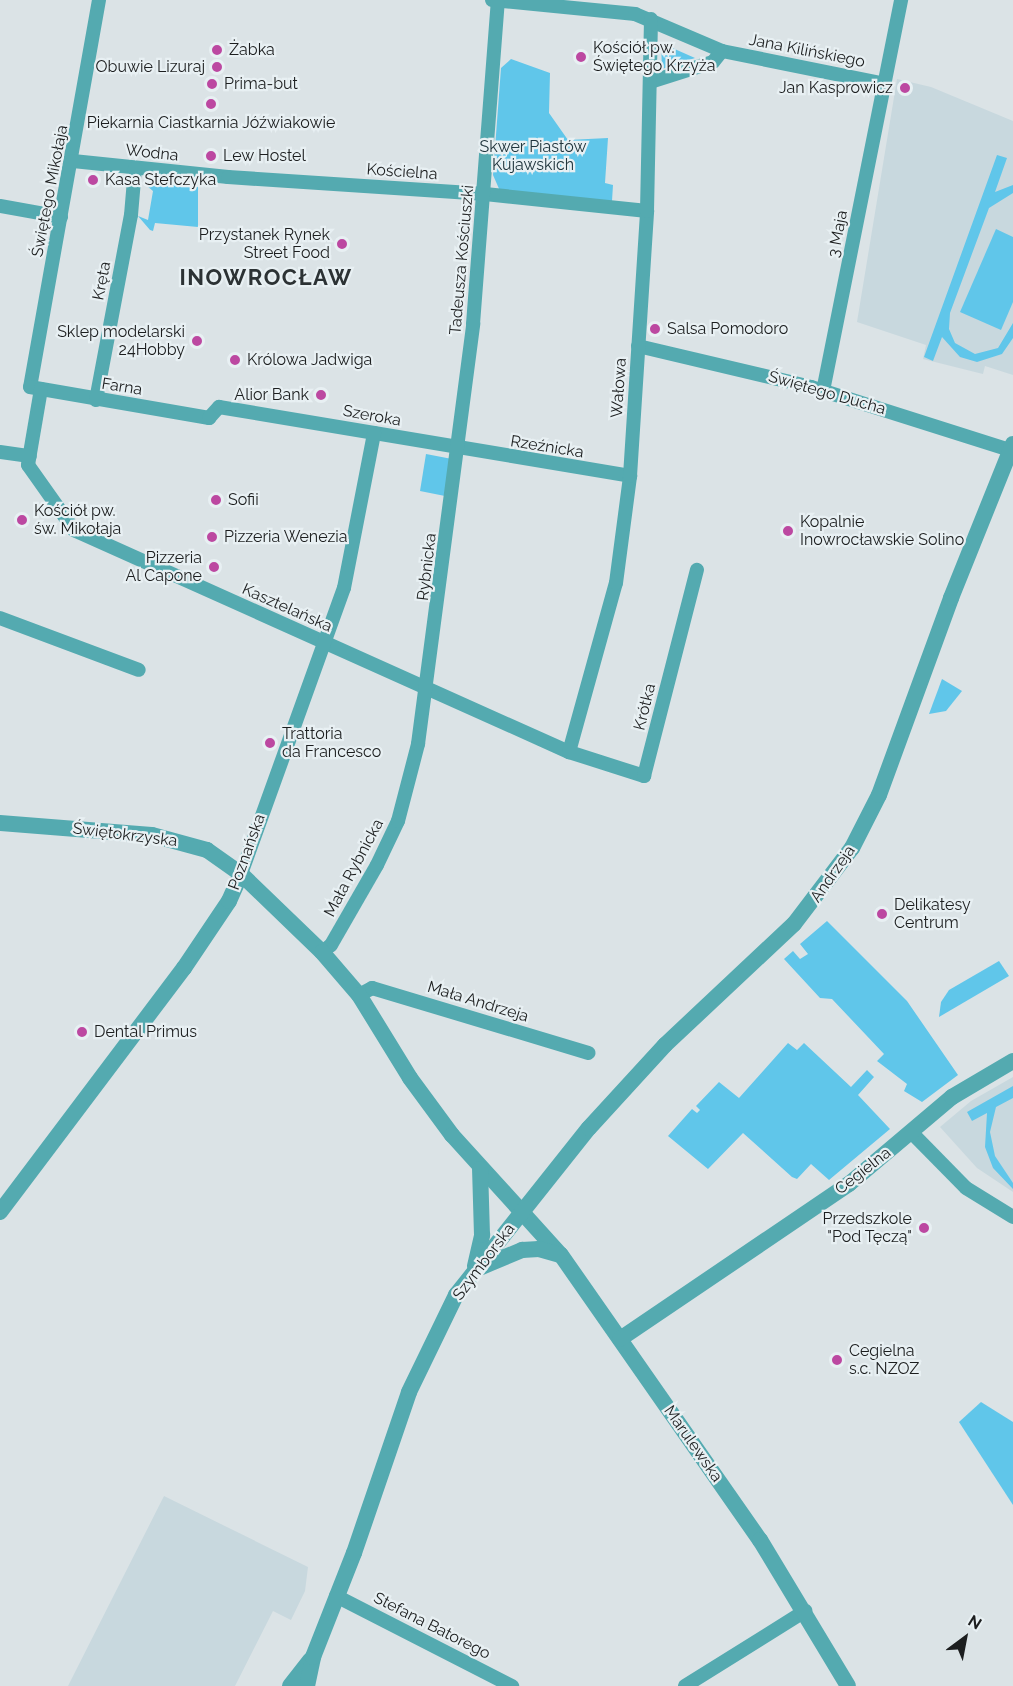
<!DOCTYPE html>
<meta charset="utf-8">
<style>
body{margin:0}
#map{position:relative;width:1013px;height:1686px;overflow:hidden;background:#dbe3e6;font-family:Raleway,sans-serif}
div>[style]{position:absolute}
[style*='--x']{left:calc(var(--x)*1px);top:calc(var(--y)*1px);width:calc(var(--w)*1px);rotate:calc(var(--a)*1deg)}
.built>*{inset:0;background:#c8d8de}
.green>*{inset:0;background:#60c6ea}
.minor>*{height:14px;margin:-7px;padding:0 7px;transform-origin:7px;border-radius:7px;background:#54aab0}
.tertiary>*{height:16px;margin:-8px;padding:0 8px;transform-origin:8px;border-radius:8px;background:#54aab0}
.dots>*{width:16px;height:16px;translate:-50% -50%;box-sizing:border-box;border:3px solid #e8f0f3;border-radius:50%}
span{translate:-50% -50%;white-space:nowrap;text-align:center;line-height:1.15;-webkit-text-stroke:4.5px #e8f0f3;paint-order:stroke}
.poi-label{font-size:16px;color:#1c1e1f}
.left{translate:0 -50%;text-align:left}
.right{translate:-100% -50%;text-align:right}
.street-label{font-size:16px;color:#1c1e1f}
.park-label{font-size:16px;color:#20353d}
.district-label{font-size:22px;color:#2c3234;font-weight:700;letter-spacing:1.5px}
.north{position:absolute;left:935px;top:1608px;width:60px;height:60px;-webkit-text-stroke:4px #e8f0f3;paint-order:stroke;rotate:32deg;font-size:16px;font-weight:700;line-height:24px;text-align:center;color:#1c1e1f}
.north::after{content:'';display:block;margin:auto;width:21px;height:27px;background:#1c1e1f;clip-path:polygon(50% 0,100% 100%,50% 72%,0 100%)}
</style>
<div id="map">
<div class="built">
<i style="clip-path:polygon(897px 79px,931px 87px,1013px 121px,1013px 375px,985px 366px,983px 374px,923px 359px,926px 345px,857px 322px)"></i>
<i style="clip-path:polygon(1013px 1077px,1013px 1192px,977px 1168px,940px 1127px,971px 1101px)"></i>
<i style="clip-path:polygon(164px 1496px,308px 1567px,305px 1591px,291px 1620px,273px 1611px,235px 1686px,68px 1686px)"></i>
</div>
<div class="green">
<i style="clip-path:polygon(661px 43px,695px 58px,662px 69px)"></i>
<i style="clip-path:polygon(511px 59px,550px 73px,549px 113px,568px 140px,608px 138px,605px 183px,613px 185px,612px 201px,500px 191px,493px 175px,501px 68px)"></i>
<i style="clip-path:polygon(997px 155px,1007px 158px,995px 192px,1013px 185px,1013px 193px,989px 208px,950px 313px,949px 329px,955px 343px,975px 354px,998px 348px,1013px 323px,1013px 338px,1002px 354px,977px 362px,960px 357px,942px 337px,933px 361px,924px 357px)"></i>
<i style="clip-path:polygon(150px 183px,198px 187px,198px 227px,155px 223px,153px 231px,150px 230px,138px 216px,148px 220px,153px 191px,147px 186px)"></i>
<i style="clip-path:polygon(996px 229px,1013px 237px,1013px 302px,1001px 330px,960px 312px)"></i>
<i style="clip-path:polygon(426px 454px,452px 459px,445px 496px,420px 491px)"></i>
<i style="clip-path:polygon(942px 679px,962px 691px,946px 711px,929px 714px)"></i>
<i style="clip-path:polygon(827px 921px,907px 1001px,958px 1075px,922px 1102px,904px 1091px,907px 1084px,877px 1061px,884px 1054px,832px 999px,820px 998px,784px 959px,793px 951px,800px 959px,808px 954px,800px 944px)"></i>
<i style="clip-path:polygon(999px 961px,1009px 976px,939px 1017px,941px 1002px,949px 990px)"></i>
<i style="clip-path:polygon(788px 1043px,797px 1050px,804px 1043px,851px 1087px,867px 1070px,874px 1077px,858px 1095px,890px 1129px,829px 1180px,811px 1164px,797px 1179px,792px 1177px,743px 1133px,708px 1169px,668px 1136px,692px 1109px,697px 1113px,700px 1110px,696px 1106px,719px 1082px,739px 1098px)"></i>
<i style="clip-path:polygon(1013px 1086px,1013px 1098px,996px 1107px,990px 1132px,995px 1156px,1013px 1183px,1013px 1189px,993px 1168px,985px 1147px,987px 1113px,972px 1121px,967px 1112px)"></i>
<i style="clip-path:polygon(981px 1402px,1013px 1422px,1013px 1505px,959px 1422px)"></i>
</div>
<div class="minor">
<i style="--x:99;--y:0;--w:393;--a:100.1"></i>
<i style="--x:30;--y:387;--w:182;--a:9.8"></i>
<i style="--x:209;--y:418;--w:15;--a:-48"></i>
<i style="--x:219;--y:407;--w:417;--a:9.5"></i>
<i style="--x:492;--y:0;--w:144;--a:5.6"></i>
<i style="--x:635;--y:14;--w:95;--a:23"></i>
<i style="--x:722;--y:51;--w:166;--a:11.4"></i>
<i style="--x:650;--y:82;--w:66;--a:-17.6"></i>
<i style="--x:713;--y:62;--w:14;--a:-51"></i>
<i style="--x:73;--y:161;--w:156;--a:5.9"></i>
<i style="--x:228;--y:177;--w:258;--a:3.8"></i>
<i style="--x:485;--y:194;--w:163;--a:6"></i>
<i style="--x:0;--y:206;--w:62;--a:10.2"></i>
<i style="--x:638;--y:346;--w:178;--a:13.3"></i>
<i style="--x:811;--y:387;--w:209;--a:17.6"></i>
<i style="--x:41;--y:389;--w:77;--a:99.7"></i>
<i style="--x:28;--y:465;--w:80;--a:54.7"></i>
<i style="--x:74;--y:530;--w:543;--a:24.16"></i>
<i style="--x:569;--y:752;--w:79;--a:17.7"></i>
<i style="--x:644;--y:776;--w:213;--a:-75.6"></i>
<i style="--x:823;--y:391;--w:399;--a:-78.7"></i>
<i style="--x:96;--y:400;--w:188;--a:-79.3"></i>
<i style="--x:131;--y:215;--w:47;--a:-85.1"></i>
<i style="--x:0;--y:452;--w:30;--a:8"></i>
<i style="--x:0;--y:618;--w:148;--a:20.5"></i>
<i style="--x:569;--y:752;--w:175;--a:-74.5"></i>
<i style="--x:616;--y:583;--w:108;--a:-82.5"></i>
<i style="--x:630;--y:476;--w:266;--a:-86.3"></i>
<i style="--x:647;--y:211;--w:192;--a:-88.8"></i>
<i style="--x:241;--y:874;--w:304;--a:-70.2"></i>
<i style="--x:344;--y:588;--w:158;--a:-79"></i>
<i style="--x:322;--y:952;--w:11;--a:-38"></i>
<i style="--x:331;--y:945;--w:92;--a:-60.1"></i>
<i style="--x:377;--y:865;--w:49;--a:-64.5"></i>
<i style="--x:398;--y:821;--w:80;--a:-75.4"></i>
<i style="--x:418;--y:744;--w:424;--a:-82.5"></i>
<i style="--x:473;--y:324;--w:324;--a:-85.6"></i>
<i style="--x:359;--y:995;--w:15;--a:-28"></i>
<i style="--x:372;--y:988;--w:226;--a:16.7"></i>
<i style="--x:911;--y:1132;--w:78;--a:45.5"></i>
<i style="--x:966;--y:1188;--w:55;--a:31.7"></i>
<i style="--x:336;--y:1596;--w:198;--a:27.1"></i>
<i style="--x:685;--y:1686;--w:142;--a:-32"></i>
</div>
<div class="tertiary">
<i style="--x:0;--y:823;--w:152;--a:4.5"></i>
<i style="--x:152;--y:835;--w:57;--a:15.3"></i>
<i style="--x:207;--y:850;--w:42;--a:35.2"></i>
<i style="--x:241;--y:874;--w:112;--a:43.9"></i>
<i style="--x:322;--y:952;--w:57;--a:49.3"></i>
<i style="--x:359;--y:995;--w:97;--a:58.4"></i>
<i style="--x:410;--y:1078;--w:71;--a:53.6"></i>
<i style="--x:452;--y:1135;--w:162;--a:47.8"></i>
<i style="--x:561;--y:1255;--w:348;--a:55.1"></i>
<i style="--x:760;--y:1540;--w:170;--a:58.9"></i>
<i style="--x:0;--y:1212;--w:306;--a:-53"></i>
<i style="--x:184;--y:968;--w:81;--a:-56.1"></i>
<i style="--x:229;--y:901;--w:30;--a:-66"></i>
<i style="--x:475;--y:1266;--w:32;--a:-77"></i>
<i style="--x:482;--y:1235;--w:66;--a:-91.7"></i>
<i style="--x:479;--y:1268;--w:47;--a:-22.7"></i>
<i style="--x:522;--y:1250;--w:17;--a:-3"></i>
<i style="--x:539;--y:1249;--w:22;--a:16"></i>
<i style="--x:620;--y:1339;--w:277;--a:-34.1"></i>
<i style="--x:849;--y:1184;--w:135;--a:-40.2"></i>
<i style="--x:952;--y:1097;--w:71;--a:-30.5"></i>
<i style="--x:290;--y:1686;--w:33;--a:-52"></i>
<i style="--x:307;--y:1686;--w:30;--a:-78"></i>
<i style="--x:313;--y:1657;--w:112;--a:-68.5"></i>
<i style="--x:354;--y:1553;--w:170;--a:-71.1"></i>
<i style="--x:409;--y:1392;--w:108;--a:-64.1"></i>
<i style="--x:456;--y:1295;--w:213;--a:-51.5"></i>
<i style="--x:589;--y:1128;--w:113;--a:-47.5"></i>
<i style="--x:665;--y:1045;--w:177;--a:-43.2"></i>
<i style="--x:794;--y:924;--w:96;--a:-52.7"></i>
<i style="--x:852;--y:848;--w:59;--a:-63"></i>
<i style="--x:879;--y:795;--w:210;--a:-69.9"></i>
<i style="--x:951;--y:598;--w:166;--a:-68.1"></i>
</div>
<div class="dots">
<i style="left:217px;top:50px;background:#bc48a1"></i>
<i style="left:581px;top:57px;background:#bc48a1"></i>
<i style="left:217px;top:67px;background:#bc48a1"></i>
<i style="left:212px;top:84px;background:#bc48a1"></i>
<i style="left:905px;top:88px;background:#bc48a1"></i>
<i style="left:211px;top:104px;background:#bc48a1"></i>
<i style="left:211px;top:156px;background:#bc48a1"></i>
<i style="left:93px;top:180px;background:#bc48a1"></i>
<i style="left:342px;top:244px;background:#bc48a1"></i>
<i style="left:655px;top:329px;background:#bc48a1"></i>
<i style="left:197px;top:341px;background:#bc48a1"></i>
<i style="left:235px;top:360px;background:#bc48a1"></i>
<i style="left:321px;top:395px;background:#bc48a1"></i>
<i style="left:216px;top:500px;background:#bc48a1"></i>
<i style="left:22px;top:520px;background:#bc48a1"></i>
<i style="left:788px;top:531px;background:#bc48a1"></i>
<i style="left:212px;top:537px;background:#bc48a1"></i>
<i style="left:214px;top:567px;background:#bc48a1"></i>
<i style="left:270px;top:743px;background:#bc48a1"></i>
<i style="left:882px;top:914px;background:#bc48a1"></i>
<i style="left:82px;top:1032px;background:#bc48a1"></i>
<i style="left:924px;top:1228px;background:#bc48a1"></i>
<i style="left:837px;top:1360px;background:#bc48a1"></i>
</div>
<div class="poi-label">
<span class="left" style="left:593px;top:57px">Kościół pw.<br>Świętego Krzyża</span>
<span class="left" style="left:229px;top:50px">Żabka</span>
<span class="right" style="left:205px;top:67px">Obuwie Lizuraj</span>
<span class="left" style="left:224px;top:84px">Prima-but</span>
<span class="right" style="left:893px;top:88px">Jan Kasprowicz</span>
<span style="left:211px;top:123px">Piekarnia Ciastkarnia Jóźwiakowie</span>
<span class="left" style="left:223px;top:156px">Lew Hostel</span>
<span class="left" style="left:105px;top:180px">Kasa Stefczyka</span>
<span class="right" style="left:330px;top:244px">Przystanek Rynek<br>Street Food</span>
<span class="left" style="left:667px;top:329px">Salsa Pomodoro</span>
<span class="right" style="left:185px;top:341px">Sklep modelarski<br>24Hobby</span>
<span class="left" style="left:247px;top:360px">Królowa Jadwiga</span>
<span class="right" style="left:309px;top:395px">Alior Bank</span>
<span class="left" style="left:228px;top:500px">Sofii</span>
<span class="left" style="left:34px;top:520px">Kościół pw.<br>św. Mikołaja</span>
<span class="left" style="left:800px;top:531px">Kopalnie<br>Inowrocławskie Solino</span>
<span class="left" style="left:224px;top:537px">Pizzeria Wenezia</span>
<span class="right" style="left:202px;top:567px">Pizzeria<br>Al Capone</span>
<span class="left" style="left:282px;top:743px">Trattoria<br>da Francesco</span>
<span class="left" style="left:894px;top:914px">Delikatesy<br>Centrum</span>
<span class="left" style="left:94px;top:1032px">Dental Primus</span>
<span class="right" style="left:912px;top:1228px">Przedszkole<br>"Pod Tęczą"</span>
<span class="left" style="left:849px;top:1360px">Cegielna<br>s.c. NZOZ</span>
</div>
<div class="street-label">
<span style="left:807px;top:51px;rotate:11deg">Jana Kilińskiego</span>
<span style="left:152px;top:153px;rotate:6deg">Wodna</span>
<span style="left:402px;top:172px;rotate:4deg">Kościelna</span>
<span style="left:50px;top:191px;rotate:-79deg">Świętego Mikołaja</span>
<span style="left:838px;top:234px;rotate:-79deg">3 Maja</span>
<span style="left:462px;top:260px;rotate:-85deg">Tadeusza Kościuszki</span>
<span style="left:102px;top:281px;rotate:-79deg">Kręta</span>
<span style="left:122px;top:387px;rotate:9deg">Farna</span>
<span style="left:619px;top:388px;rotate:-86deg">Wałowa</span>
<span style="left:827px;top:393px;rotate:16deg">Świętego Ducha</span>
<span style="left:372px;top:416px;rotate:10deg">Szeroka</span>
<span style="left:547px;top:447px;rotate:9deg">Rzeźnicka</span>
<span style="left:427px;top:567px;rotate:-83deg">Rybnicka</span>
<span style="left:287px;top:608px;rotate:24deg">Kasztelańska</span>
<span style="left:645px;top:707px;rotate:-76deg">Krótka</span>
<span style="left:125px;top:835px;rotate:7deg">Świętokrzyska</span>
<span style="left:247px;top:852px;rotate:-70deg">Poznańska</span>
<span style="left:354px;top:868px;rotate:-62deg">Mała Rybnicka</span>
<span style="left:833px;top:874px;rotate:-55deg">Andrzeja</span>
<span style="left:478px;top:1002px;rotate:17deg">Mała Andrzeja</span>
<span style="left:863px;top:1171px;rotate:-38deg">Cegielna</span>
<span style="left:484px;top:1262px;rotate:-53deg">Szymborska</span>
<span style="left:693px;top:1444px;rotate:55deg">Marulewska</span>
<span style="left:432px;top:1626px;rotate:27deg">Stefana Batorego</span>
</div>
<div class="park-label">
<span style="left:533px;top:156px">Skwer Piastów<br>Kujawskich</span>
</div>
<div class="district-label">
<span style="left:266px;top:278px">INOWROCŁAW</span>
</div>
<div class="north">N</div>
</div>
